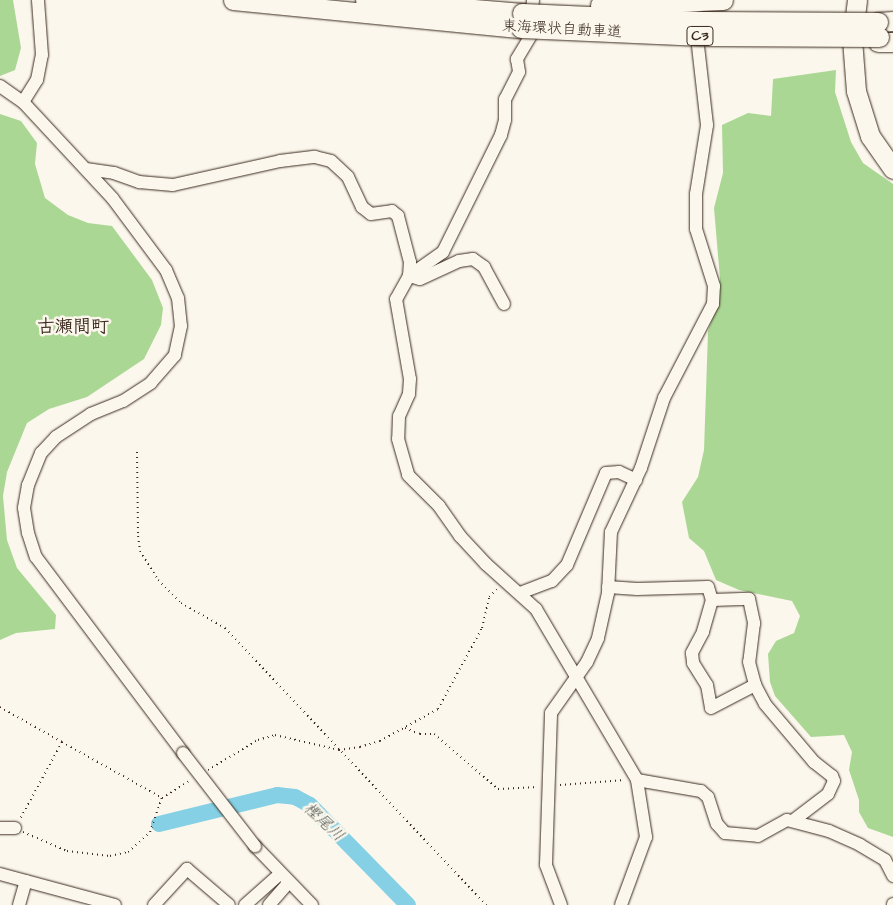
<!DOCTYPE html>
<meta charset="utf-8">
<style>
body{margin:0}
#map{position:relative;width:893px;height:905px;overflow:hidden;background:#fbf7ec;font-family:"Architects Daughter","Klee One",sans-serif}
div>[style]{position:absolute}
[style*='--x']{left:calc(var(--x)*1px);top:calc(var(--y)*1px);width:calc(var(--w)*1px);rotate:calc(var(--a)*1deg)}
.green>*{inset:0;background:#abd795}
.river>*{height:16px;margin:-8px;padding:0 8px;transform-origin:8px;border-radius:8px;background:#85d0e4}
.path>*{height:2px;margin-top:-1px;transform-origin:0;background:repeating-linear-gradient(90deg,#3b2a1e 0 1px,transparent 0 5px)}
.roads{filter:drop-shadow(0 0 1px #3b2a1e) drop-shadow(0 0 1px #3b2a1e)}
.minor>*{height:12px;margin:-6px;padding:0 6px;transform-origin:6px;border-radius:6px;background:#fbf7ec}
.highway>*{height:19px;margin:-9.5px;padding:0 9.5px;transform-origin:9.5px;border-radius:9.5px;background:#fbf7ec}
.bridges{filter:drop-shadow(0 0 1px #3b2a1e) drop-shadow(0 0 1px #3b2a1e)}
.minor-bridge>*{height:12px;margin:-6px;padding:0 6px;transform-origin:6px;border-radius:6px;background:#fbf7ec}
.highway-bridge>*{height:19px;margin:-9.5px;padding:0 9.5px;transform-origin:9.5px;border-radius:9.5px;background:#fbf7ec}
span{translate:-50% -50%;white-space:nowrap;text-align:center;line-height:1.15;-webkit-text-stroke:5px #fbf7ec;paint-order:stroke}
.shield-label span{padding:1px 4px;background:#fbf7ec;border:1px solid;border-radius:4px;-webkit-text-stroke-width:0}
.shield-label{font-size:14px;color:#3b2a1e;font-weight:700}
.street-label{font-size:15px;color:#3b2a1e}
.water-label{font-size:16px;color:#4e5450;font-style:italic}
.quarter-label{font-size:18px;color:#3b2a1e;font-weight:700}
</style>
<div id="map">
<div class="green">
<i style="clip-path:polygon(0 0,13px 0,21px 48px,15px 70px,0 76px)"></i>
<i style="clip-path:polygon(836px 70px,835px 92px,851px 142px,863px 163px,893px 184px,893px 837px,868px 828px,859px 812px,859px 800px,849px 770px,852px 752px,844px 735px,811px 737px,775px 696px,770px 682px,768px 654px,776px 641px,794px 633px,800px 616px,792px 601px,739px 590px,716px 580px,704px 551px,689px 538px,682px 502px,698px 477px,704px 450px,708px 331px,717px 305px,720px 279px,714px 208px,723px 173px,722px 125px,748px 113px,771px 116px,773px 79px)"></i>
<i style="clip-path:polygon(0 114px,21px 121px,37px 143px,35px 164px,45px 198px,68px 215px,88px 223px,112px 226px,152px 280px,163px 308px,161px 325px,144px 359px,87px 397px,49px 409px,27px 423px,7px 472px,3px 496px,7px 540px,17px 568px,56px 615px,55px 629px,16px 633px,0 640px)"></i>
</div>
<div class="river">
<i style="--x:159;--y:824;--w:122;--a:-13.8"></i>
<i style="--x:277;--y:795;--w:18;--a:6"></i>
<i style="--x:295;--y:797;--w:17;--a:28"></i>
<i style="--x:310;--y:805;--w:140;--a:45.6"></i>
</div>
<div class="path">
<i style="--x:137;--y:452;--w:84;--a:89.3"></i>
<i style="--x:138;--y:536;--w:15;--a:82"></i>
<i style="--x:140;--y:551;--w:34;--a:58"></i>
<i style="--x:158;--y:580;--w:33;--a:45"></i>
<i style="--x:181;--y:603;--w:51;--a:29.6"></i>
<i style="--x:225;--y:628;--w:381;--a:46.7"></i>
<i style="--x:0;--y:707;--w:71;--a:29.4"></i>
<i style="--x:62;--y:742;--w:88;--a:118.6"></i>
<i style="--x:405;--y:728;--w:16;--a:22"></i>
<i style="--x:420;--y:734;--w:14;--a:0"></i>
<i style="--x:434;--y:734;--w:84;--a:40.7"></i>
<i style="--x:498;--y:789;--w:40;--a:-2.9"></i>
<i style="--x:62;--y:742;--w:115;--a:29.2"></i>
<i style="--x:208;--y:770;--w:58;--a:-31"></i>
<i style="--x:258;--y:740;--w:18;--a:-16"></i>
<i style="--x:275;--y:735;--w:66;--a:13.2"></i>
<i style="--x:339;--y:750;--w:21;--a:-8"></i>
<i style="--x:360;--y:747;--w:21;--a:-17"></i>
<i style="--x:380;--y:741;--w:66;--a:-28.9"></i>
<i style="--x:438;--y:709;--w:92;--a:-61.5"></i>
<i style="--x:482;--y:628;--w:32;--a:-77"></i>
<i style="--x:489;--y:597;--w:11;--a:-45"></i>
<i style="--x:560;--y:785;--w:65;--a:-4.4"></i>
<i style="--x:23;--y:832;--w:48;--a:23.4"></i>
<i style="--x:67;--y:851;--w:43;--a:6.6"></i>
<i style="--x:110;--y:856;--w:18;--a:-13"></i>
<i style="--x:128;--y:852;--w:30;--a:-42"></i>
<i style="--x:150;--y:832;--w:36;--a:-71"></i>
<i style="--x:162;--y:798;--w:34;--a:-32"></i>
</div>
<div class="roads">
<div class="minor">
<i style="--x:533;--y:0;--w:37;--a:95"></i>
<i style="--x:530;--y:37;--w:26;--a:121"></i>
<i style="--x:517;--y:59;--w:13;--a:81"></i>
<i style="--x:519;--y:72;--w:30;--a:117"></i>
<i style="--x:505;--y:99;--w:21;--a:90"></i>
<i style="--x:505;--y:120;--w:16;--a:105"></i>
<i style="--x:501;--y:135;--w:131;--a:116.4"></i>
<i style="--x:443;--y:252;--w:42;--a:144.8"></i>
<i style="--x:409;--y:276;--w:26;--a:119"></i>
<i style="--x:396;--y:299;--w:81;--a:80.1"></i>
<i style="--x:410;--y:379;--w:15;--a:94"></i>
<i style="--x:409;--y:394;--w:24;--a:114"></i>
<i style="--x:399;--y:416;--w:23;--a:92"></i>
<i style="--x:398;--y:439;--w:37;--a:74"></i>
<i style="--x:408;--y:475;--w:44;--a:45"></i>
<i style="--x:439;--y:506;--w:37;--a:55"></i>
<i style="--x:460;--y:536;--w:38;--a:47"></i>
<i style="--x:486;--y:564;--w:67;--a:42"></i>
<i style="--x:536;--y:609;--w:199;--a:59.4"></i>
<i style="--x:637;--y:780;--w:58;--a:81"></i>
<i style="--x:646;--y:837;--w:72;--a:110.2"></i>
<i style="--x:0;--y:86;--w:28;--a:35"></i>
<i style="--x:23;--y:102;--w:132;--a:47.1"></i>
<i style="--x:113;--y:199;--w:89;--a:53.3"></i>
<i style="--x:166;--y:270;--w:30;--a:67"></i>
<i style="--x:178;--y:298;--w:28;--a:84"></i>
<i style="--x:181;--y:326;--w:30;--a:102"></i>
<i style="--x:175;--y:355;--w:37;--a:131"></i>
<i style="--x:151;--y:383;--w:33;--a:147"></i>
<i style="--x:123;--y:401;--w:35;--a:158"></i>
<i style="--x:91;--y:414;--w:42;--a:146.7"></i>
<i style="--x:56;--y:437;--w:22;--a:133"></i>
<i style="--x:41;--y:453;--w:35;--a:112"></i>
<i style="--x:28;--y:485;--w:23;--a:100"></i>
<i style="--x:24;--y:508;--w:25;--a:81"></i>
<i style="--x:28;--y:533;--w:25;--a:72"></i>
<i style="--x:36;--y:557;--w:245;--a:53.1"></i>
<i style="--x:23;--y:102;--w:26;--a:-58"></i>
<i style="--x:37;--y:80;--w:25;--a:-79"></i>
<i style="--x:42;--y:55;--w:55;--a:-94.2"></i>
<i style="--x:86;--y:169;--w:28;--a:8"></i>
<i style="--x:114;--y:173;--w:27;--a:20"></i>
<i style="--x:139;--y:182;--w:34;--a:5"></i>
<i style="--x:173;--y:185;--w:110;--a:-12.6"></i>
<i style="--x:280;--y:161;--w:35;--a:-7"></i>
<i style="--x:315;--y:157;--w:16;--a:14"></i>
<i style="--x:331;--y:161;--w:23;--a:43"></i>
<i style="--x:348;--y:177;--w:33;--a:65"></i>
<i style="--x:362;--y:207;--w:11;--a:38"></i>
<i style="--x:371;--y:214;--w:21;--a:-8"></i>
<i style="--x:392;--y:211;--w:8;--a:40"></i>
<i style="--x:398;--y:216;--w:48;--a:75.4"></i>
<i style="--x:410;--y:262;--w:14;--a:94"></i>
<i style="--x:409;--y:276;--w:11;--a:15"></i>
<i style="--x:420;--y:279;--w:43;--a:-24.8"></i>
<i style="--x:459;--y:261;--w:14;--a:-8"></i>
<i style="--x:473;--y:259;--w:14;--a:36"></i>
<i style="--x:484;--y:267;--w:42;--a:61.6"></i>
<i style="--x:608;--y:587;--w:29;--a:4"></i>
<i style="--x:637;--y:589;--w:71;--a:-1.6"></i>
<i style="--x:708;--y:587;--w:14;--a:73"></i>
<i style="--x:712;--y:600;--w:33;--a:106"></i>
<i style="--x:703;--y:632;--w:24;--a:118"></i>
<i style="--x:692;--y:653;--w:10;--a:84"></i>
<i style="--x:693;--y:663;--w:26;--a:58"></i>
<i style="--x:707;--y:685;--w:23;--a:80"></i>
<i style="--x:711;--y:708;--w:50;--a:-27.6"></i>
<i style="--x:520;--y:593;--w:34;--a:-21"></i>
<i style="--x:552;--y:581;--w:22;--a:-47"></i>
<i style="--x:567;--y:565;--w:100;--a:-67"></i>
<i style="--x:606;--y:473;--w:13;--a:-4"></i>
<i style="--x:619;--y:472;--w:19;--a:25"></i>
<i style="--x:712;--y:600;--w:37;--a:-2"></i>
<i style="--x:749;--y:599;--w:25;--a:78"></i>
<i style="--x:754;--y:623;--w:39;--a:97"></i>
<i style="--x:749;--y:662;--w:24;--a:75"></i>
<i style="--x:755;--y:685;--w:21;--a:62"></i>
<i style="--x:765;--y:704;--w:76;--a:49.8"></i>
<i style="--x:814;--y:762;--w:23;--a:38"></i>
<i style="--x:832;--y:776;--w:5;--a:68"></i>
<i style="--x:834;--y:781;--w:14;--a:115"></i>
<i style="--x:828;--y:794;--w:43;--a:142.6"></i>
<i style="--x:637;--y:780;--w:65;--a:9.8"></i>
<i style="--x:701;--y:791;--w:9;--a:41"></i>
<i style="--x:708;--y:797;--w:28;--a:72"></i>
<i style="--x:717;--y:824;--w:12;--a:48"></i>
<i style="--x:725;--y:833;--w:33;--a:5"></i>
<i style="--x:758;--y:836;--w:33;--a:-29"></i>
<i style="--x:787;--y:820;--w:43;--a:14.7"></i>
<i style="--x:829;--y:831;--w:34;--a:24"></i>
<i style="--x:860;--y:845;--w:29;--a:31"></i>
<i style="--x:885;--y:860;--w:18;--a:63"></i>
<i style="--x:0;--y:828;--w:15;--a:0"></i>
<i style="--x:255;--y:846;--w:82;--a:46"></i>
<i style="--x:0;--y:874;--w:119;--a:15.1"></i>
<i style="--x:19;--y:905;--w:25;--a:-74"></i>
<i style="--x:154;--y:905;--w:49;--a:-47.5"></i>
<i style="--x:187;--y:869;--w:55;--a:40.6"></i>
<i style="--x:245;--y:905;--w:47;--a:-41.5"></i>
<i style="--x:269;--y:905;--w:29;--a:-49"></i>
<i style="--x:561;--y:905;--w:43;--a:-110.6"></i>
<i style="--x:546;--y:865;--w:152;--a:-88.1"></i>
<i style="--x:551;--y:713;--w:62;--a:-54.8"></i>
<i style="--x:587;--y:662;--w:26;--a:-65"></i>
<i style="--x:598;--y:638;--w:46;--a:-77.5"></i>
<i style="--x:608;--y:593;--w:61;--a:-87.2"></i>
<i style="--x:611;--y:532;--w:71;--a:-64.9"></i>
<i style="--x:641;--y:468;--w:74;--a:-71.8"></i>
<i style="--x:664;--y:398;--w:106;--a:-62.5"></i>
<i style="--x:713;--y:304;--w:18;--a:-87"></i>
<i style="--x:714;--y:286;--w:60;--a:-107.5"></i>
<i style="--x:696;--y:229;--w:35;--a:-90"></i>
<i style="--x:696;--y:194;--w:70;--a:-80.9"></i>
<i style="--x:707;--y:125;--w:97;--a:-96.5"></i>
<i style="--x:893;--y:905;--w:1;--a:-90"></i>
</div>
<div class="highway">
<i style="--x:233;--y:0;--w:289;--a:5.6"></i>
<i style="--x:365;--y:0;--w:158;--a:4.7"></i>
<i style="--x:857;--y:0;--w:39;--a:97"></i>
<i style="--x:852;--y:39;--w:52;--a:85.6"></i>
<i style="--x:856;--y:91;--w:47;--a:72.7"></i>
<i style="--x:870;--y:136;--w:40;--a:55.1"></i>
<i style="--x:878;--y:22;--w:15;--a:-4"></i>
<i style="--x:878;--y:42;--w:15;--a:0"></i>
</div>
</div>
<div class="bridges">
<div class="minor-bridge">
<i style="--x:183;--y:753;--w:118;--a:52.3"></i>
</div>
<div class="highway-bridge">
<i style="--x:600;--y:5;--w:123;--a:-2.3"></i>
<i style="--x:522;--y:13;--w:181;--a:2.5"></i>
<i style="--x:703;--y:21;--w:175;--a:0.3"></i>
<i style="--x:521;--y:28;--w:181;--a:2.5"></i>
<i style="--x:702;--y:36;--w:177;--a:0.3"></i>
</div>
</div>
<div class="shield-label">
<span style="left:700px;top:36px">C3</span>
</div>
<div class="street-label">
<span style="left:562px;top:29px;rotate:3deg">東海環状自動車道</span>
</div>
<div class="water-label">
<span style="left:324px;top:822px;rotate:43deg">樫尾川</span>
</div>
<div class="quarter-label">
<span style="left:73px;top:327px">古瀬間町</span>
</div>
</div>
